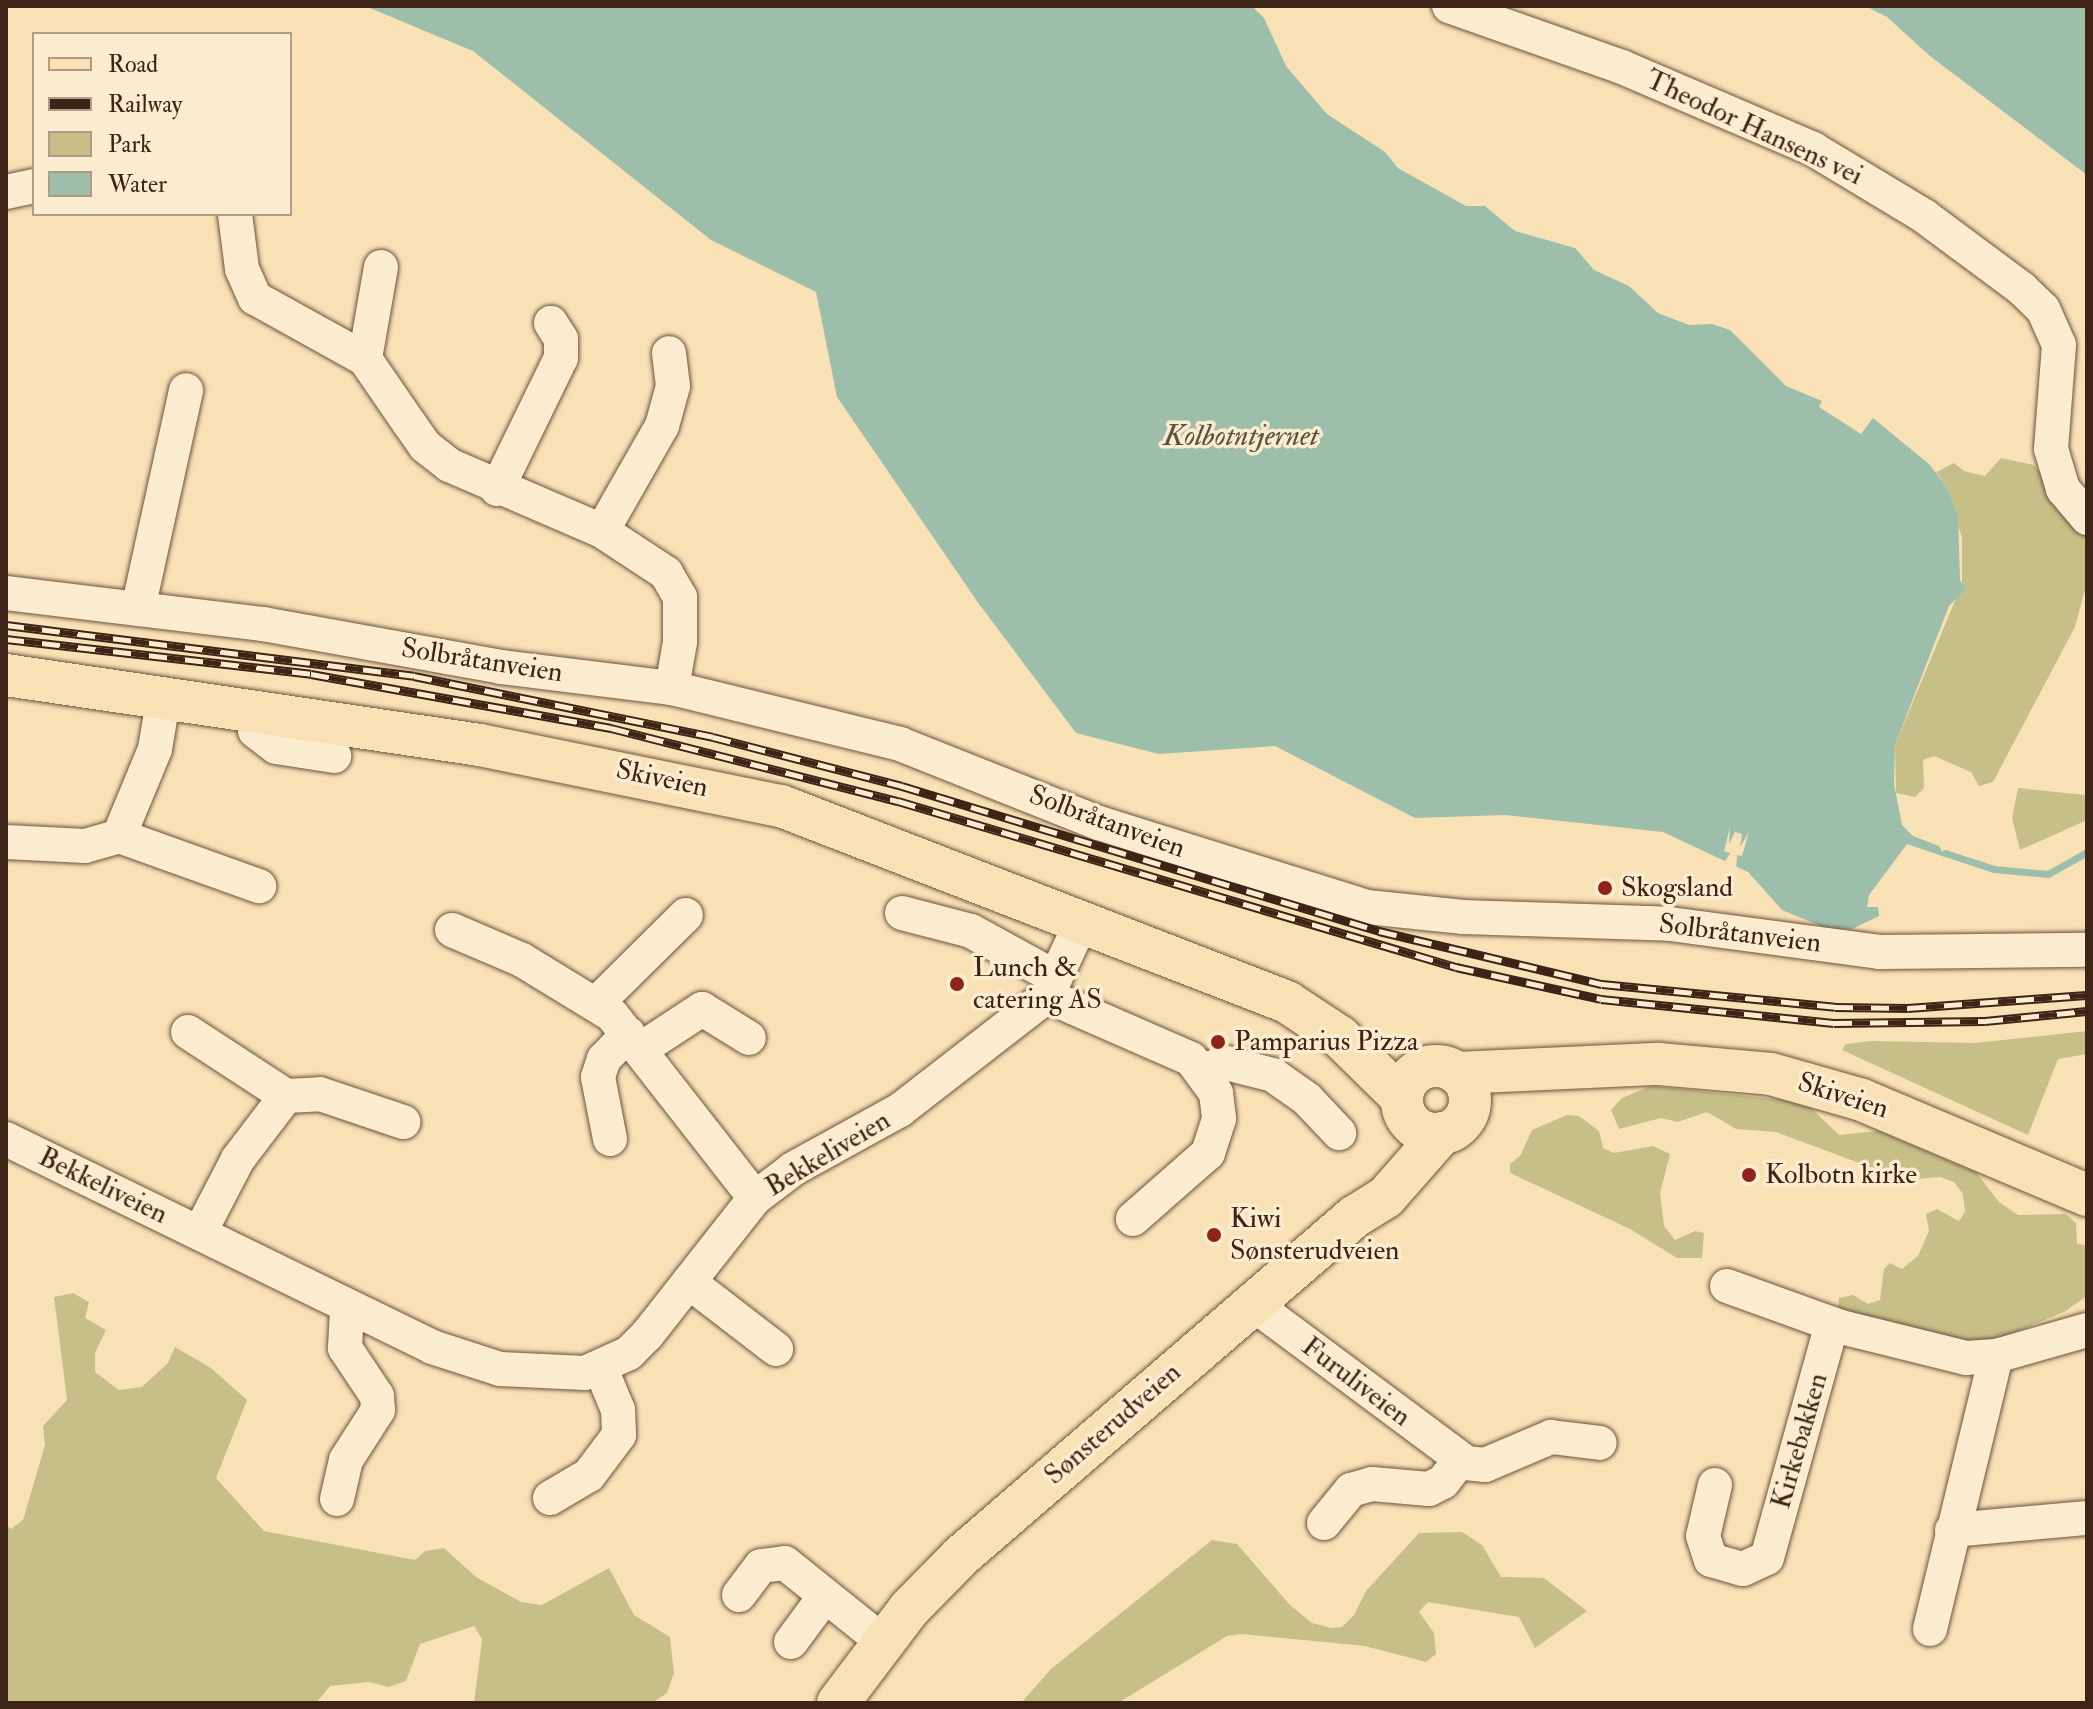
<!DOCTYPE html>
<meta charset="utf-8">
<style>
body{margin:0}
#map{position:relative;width:2093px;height:1709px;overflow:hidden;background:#f9e1b6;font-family:"IM FELL Double Pica",serif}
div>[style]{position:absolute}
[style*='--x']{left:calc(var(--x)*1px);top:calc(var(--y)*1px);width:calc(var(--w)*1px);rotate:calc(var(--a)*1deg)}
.green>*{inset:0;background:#c6c088}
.water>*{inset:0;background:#9ebeac}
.pier>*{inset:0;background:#f9e1b6}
.stream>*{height:7px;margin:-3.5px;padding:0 3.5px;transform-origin:3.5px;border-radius:3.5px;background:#9ebeac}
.roads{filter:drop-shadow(0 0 2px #6d533e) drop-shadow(0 0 2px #6d533e)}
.minor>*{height:34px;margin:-17px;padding:0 17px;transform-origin:17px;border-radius:17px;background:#fbecd0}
.major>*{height:42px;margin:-21px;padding:0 21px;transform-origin:21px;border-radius:21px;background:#f9e1b6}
.major>.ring{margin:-21px;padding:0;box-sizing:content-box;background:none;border:42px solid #f9e1b6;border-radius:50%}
.rail>*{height:9px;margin-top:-4.5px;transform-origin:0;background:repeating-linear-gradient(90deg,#fbecd0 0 18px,#3e2416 0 36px);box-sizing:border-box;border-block:2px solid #3e2416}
.dots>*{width:22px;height:22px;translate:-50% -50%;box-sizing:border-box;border:4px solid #fbecd0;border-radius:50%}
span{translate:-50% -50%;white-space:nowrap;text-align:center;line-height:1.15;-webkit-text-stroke:7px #fbecd0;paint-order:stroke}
.street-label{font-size:28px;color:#3e2416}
.poi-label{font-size:28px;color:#3e2416}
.left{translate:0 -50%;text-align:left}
.water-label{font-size:30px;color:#5b5243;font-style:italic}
.frame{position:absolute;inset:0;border:8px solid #3e2416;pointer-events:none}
.legend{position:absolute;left:32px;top:32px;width:260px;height:184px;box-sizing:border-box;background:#fbecd0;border:2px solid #af9c86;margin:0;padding:10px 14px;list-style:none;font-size:24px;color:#3e2416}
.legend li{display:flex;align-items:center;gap:16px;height:40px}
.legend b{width:40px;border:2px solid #af9c86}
</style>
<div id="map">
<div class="green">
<i style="clip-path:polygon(2001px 458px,2034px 465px,2087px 532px,2087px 582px,2075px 627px,1993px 782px,1979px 786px,1971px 772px,1934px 756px,1923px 760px,1924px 788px,1915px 797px,1896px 793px,1895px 745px,1962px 584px,1962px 538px,1946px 486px,1936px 472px,1954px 463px,1964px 471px,1985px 476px)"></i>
<i style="clip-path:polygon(2018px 788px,2085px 795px,2087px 820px,2020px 850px,2012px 818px)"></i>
<i style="clip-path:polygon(2087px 1031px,2087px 1054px,2058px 1059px,2028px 1135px,1842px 1050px,1846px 1044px,1870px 1041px,1975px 1043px)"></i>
<i style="clip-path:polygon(1651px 1086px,1785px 1100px,1811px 1108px,1839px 1135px,1879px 1131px,1976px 1172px,1999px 1202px,2018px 1215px,2066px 1214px,2076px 1223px,2077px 1244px,2087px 1245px,2087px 1296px,2064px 1312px,2003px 1337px,1962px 1345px,1838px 1309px,1839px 1298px,1853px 1295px,1868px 1304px,1880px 1300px,1884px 1269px,1890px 1263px,1902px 1269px,1918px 1256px,1929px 1231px,1926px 1214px,1937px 1209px,1959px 1221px,1965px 1212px,1963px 1194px,1954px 1182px,1940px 1177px,1905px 1180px,1776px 1132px,1736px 1129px,1707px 1112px,1678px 1122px,1661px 1118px,1619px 1129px,1611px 1110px,1622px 1098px)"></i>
<i style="clip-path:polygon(1567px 1115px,1579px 1116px,1599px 1131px,1603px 1148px,1614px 1153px,1653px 1146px,1670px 1154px,1660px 1193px,1664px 1226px,1675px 1240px,1695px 1231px,1704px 1233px,1702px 1258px,1677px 1258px,1630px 1229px,1510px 1173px,1510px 1164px,1520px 1156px,1532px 1130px)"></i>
<i style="clip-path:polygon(73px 1293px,89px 1302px,85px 1318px,106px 1330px,95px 1353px,95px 1372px,119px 1390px,142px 1387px,168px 1363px,175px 1347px,211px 1368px,247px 1400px,216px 1478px,264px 1531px,415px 1560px,425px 1551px,444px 1548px,476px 1577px,521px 1602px,542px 1605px,609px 1568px,634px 1615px,670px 1637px,674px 1673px,667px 1693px,652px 1703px,474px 1703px,482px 1639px,474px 1626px,420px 1644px,406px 1681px,389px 1687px,369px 1682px,330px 1686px,316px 1703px,6px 1703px,6px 1526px,11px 1529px,23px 1520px,45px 1445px,43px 1426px,67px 1400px,54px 1297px)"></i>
<i style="clip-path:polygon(1462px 1532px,1482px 1545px,1501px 1577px,1544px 1578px,1587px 1611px,1535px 1648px,1519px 1617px,1428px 1602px,1419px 1612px,1434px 1633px,1436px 1654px,1426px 1662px,1365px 1646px,1242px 1634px,1227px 1636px,1118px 1703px,1021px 1703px,1051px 1669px,1212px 1540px,1237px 1544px,1290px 1605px,1312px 1623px,1331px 1628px,1342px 1627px,1354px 1615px,1366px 1591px,1419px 1533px)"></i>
</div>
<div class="water">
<i style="clip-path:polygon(365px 6px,1252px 6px,1264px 18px,1286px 66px,1327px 114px,1385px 152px,1398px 168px,1466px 206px,1485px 206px,1515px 231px,1575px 248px,1594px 270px,1629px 286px,1658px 313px,1689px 325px,1712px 324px,1730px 330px,1786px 386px,1822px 401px,1819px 407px,1861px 434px,1873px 418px,1929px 464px,1946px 486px,1958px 516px,1960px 580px,1966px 589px,1949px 606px,1895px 745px,1894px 784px,1902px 825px,1913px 836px,1939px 846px,1945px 857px,1907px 844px,1869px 895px,1867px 907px,1878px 907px,1879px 916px,1852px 929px,1828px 929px,1782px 910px,1748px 872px,1663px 832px,1505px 815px,1415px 818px,1275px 746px,1159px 754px,1076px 733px,979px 604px,837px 397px,816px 292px,711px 240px,473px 51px)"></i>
<i style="clip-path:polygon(1865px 6px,2087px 6px,2087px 175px,1930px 56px,1887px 17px)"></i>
</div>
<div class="pier">
<i style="clip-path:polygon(1730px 827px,1729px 844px,1735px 832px,1742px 834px,1740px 847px,1749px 832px,1742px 856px,1737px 855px,1736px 871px,1723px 865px,1730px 853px,1724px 851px)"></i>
</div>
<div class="stream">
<i style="--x:1945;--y:853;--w:52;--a:18.1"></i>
<i style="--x:1994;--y:869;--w:54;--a:5.3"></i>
<i style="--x:2048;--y:874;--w:45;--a:-29.4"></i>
</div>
<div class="roads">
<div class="minor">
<i style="--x:1449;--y:6;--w:183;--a:19.4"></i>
<i style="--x:1622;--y:67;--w:208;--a:23.2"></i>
<i style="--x:1813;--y:149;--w:130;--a:31.1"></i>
<i style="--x:1924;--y:216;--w:121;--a:36.6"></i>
<i style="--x:2021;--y:288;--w:30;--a:44"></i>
<i style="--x:2043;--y:309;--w:39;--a:66"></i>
<i style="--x:2059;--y:345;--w:104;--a:94.4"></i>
<i style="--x:2051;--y:449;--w:42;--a:73.3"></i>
<i style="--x:2063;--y:489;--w:38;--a:50"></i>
<i style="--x:6;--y:192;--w:29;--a:-12"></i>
<i style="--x:235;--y:214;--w:55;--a:82.7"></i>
<i style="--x:242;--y:269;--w:32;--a:66"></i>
<i style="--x:255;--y:298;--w:126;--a:29"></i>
<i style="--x:381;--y:267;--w:93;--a:99.9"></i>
<i style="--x:365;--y:359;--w:78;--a:55.5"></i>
<i style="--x:409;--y:423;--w:28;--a:55"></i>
<i style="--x:425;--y:446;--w:31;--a:38"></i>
<i style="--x:449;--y:465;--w:167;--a:23.3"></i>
<i style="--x:602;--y:531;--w:77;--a:33.3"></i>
<i style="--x:666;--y:573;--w:28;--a:60"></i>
<i style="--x:680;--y:597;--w:45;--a:90"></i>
<i style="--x:680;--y:642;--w:47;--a:99.9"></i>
<i style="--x:497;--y:489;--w:146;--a:-64"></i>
<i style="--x:561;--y:358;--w:19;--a:-90"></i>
<i style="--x:561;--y:339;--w:19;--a:-122"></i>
<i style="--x:602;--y:531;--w:121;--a:-60.3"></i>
<i style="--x:662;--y:426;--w:41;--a:-74.6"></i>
<i style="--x:673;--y:386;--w:33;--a:-97"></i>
<i style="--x:6;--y:593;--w:259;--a:6.9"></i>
<i style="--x:263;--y:624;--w:242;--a:10.2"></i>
<i style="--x:501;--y:667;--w:172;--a:7"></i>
<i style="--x:672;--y:688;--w:235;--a:13.8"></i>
<i style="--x:900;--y:744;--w:214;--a:21.7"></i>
<i style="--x:1099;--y:823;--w:281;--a:17.4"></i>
<i style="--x:1367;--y:907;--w:97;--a:5.9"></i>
<i style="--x:1463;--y:917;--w:207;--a:1.9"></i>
<i style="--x:1670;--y:924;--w:211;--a:7.6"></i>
<i style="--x:1879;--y:952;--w:208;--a:-0.6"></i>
<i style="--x:138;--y:609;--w:224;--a:-77.6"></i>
<i style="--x:255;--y:731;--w:26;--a:37"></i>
<i style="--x:276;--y:747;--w:59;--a:8.8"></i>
<i style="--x:119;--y:836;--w:149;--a:19.7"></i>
<i style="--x:6;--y:842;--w:79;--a:2.9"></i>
<i style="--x:85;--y:846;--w:35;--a:-16"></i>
<i style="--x:119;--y:836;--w:94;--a:-67.5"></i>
<i style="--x:155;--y:749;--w:54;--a:-80.4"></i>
<i style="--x:902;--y:913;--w:71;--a:14.6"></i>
<i style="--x:971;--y:931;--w:96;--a:28.7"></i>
<i style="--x:452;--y:930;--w:76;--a:23.2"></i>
<i style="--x:522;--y:960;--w:105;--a:31.4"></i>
<i style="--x:612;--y:1015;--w:232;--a:52"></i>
<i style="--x:1047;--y:996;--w:157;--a:23.6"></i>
<i style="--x:1191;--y:1059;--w:42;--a:53.7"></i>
<i style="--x:1216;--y:1093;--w:26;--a:83"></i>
<i style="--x:1219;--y:1119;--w:36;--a:108"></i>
<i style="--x:1208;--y:1153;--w:100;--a:138.7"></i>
<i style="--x:597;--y:1003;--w:125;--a:-44.7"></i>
<i style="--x:188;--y:1032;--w:117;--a:33.1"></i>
<i style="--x:286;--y:1096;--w:34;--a:-3"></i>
<i style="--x:320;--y:1094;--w:88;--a:18.6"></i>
<i style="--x:641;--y:1049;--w:73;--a:-33.3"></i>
<i style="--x:702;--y:1009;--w:55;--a:31.7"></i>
<i style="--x:1204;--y:1070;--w:23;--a:-18"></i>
<i style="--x:1226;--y:1063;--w:49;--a:14.3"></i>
<i style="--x:1273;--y:1075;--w:42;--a:35.2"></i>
<i style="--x:1307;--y:1099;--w:47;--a:46.7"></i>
<i style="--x:6;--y:1139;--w:474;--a:26"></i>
<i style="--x:432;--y:1347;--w:71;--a:17.9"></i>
<i style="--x:500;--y:1369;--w:85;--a:2.7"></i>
<i style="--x:585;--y:1373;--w:48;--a:-24.4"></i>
<i style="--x:629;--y:1353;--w:25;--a:-45"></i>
<i style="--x:647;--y:1335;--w:174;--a:-51.8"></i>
<i style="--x:755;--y:1198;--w:48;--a:-37.3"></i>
<i style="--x:793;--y:1169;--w:122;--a:-28.9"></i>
<i style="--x:900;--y:1110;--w:186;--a:-37.8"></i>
<i style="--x:1047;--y:996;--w:83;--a:-65"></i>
<i style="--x:610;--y:1139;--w:63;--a:-101"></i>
<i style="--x:598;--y:1077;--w:19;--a:-72"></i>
<i style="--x:604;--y:1059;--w:35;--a:-46"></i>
<i style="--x:200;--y:1232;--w:82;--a:-62.5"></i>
<i style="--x:238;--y:1159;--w:79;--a:-52.7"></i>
<i style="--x:689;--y:1282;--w:110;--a:37.6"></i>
<i style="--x:1727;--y:1286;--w:121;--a:19.8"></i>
<i style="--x:1841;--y:1327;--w:129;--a:13.9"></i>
<i style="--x:1966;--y:1358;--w:30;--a:-4"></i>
<i style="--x:1996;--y:1356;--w:95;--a:-15.9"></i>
<i style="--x:1253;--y:1304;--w:266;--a:36.7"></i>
<i style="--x:1466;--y:1463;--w:19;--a:6"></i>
<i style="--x:1485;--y:1465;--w:72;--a:-23"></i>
<i style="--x:1551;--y:1437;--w:49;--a:7"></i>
<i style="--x:1715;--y:1485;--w:52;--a:103.2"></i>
<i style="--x:1703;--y:1536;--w:25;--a:72"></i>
<i style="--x:1711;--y:1560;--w:33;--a:16"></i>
<i style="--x:1743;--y:1569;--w:26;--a:-25"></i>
<i style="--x:1767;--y:1558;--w:243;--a:-74.5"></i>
<i style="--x:550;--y:1498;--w:45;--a:-30.5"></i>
<i style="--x:589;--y:1475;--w:50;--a:-53.1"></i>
<i style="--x:619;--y:1435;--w:25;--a:-92"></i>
<i style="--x:618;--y:1410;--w:44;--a:-112.5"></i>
<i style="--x:337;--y:1499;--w:40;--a:-77"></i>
<i style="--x:346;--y:1460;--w:59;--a:-57.4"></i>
<i style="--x:378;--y:1410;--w:14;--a:-94"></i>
<i style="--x:377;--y:1396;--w:58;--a:-123.7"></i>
<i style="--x:345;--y:1348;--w:39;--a:-87"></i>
<i style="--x:1324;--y:1523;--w:43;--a:-50.7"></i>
<i style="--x:1351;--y:1490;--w:22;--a:-16"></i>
<i style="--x:1372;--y:1484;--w:57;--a:5"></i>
<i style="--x:1429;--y:1489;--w:16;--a:-27"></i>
<i style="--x:1443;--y:1482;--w:28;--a:-52"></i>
<i style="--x:1952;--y:1530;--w:136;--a:-5.1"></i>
<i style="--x:739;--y:1595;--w:36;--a:-53"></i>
<i style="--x:761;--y:1566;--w:24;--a:-7"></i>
<i style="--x:785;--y:1563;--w:124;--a:38.8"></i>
<i style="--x:1930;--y:1629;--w:281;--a:-76.4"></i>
<i style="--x:791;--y:1642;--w:57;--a:-53.5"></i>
</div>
<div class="major">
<i style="--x:6;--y:675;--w:479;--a:8.4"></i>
<i style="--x:480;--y:745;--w:307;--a:11.5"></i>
<i style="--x:781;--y:806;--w:543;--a:21.17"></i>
<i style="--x:1287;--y:1002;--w:64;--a:33.4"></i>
<i style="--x:1340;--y:1037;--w:87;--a:44.5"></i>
<i class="ring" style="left:1402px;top:1066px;width:26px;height:26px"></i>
<i style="--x:1457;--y:1073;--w:202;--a:-2.6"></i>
<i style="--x:1659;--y:1064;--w:112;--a:5.1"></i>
<i style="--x:1771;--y:1074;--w:95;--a:15.9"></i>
<i style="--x:1862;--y:1100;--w:244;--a:22.9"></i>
<i style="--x:838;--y:1703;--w:118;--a:-52.9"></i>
<i style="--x:909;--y:1609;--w:74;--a:-45.5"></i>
<i style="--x:961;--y:1556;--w:519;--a:-40.78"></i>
<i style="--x:1354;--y:1217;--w:38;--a:-32"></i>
<i style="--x:1386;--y:1197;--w:85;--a:-48.8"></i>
</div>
</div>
<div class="rail">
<i style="--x:6;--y:625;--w:411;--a:7.1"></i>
<i style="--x:414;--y:676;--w:305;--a:11.5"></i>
<i style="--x:713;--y:737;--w:195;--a:14.5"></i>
<i style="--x:902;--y:786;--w:499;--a:16.9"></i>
<i style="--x:1379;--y:931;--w:229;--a:13.4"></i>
<i style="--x:1602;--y:984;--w:234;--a:5.6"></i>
<i style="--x:1835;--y:1007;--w:73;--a:0.8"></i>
<i style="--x:1908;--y:1008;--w:179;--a:-4.2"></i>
<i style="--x:6;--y:639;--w:307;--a:6.5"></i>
<i style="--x:311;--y:674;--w:305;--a:10.2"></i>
<i style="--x:611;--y:728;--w:296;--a:14.3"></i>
<i style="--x:898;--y:801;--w:582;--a:16.57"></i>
<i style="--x:1456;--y:967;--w:148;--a:12.4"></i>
<i style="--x:1601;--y:999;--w:234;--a:5.9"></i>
<i style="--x:1834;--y:1023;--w:151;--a:-0.8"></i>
<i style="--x:1985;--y:1021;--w:102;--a:-5.6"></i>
</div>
<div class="dots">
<i style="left:1605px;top:888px;background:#8f2418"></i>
<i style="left:957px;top:984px;background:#8f2418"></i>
<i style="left:1218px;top:1042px;background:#8f2418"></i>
<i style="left:1749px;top:1175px;background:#8f2418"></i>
<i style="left:1214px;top:1235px;background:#8f2418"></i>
</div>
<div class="street-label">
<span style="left:1754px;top:128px;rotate:25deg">Theodor Hansens vei</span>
<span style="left:482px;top:661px;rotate:9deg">Solbråtanveien</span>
<span style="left:662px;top:779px;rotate:12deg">Skiveien</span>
<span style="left:1107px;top:822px;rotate:20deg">Solbråtanveien</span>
<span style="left:1740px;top:934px;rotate:7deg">Solbråtanveien</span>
<span style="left:1843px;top:1096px;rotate:18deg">Skiveien</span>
<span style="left:828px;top:1154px;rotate:-31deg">Bekkeliveien</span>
<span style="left:103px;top:1186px;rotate:26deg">Bekkeliveien</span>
<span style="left:1356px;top:1382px;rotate:37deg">Furuliveien</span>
<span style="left:1113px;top:1424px;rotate:-41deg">Sønsterudveien</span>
<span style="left:1800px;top:1441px;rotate:-74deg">Kirkebakken</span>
</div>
<div class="poi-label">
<span class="left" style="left:1621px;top:888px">Skogsland</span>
<span class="left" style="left:973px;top:984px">Lunch &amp;<br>catering AS</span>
<span class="left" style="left:1234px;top:1042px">Pamparius Pizza</span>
<span class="left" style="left:1765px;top:1175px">Kolbotn kirke</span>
<span class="left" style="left:1230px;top:1235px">Kiwi<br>Sønsterudveien</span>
</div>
<div class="water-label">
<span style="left:1241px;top:436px">Kolbotntjernet</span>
</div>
<div class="frame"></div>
<ul class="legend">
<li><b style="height:10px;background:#f9e1b6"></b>Road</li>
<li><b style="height:10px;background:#3e2416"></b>Railway</li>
<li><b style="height:22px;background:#c6c088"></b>Park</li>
<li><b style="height:22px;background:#9ebeac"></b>Water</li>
</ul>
</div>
